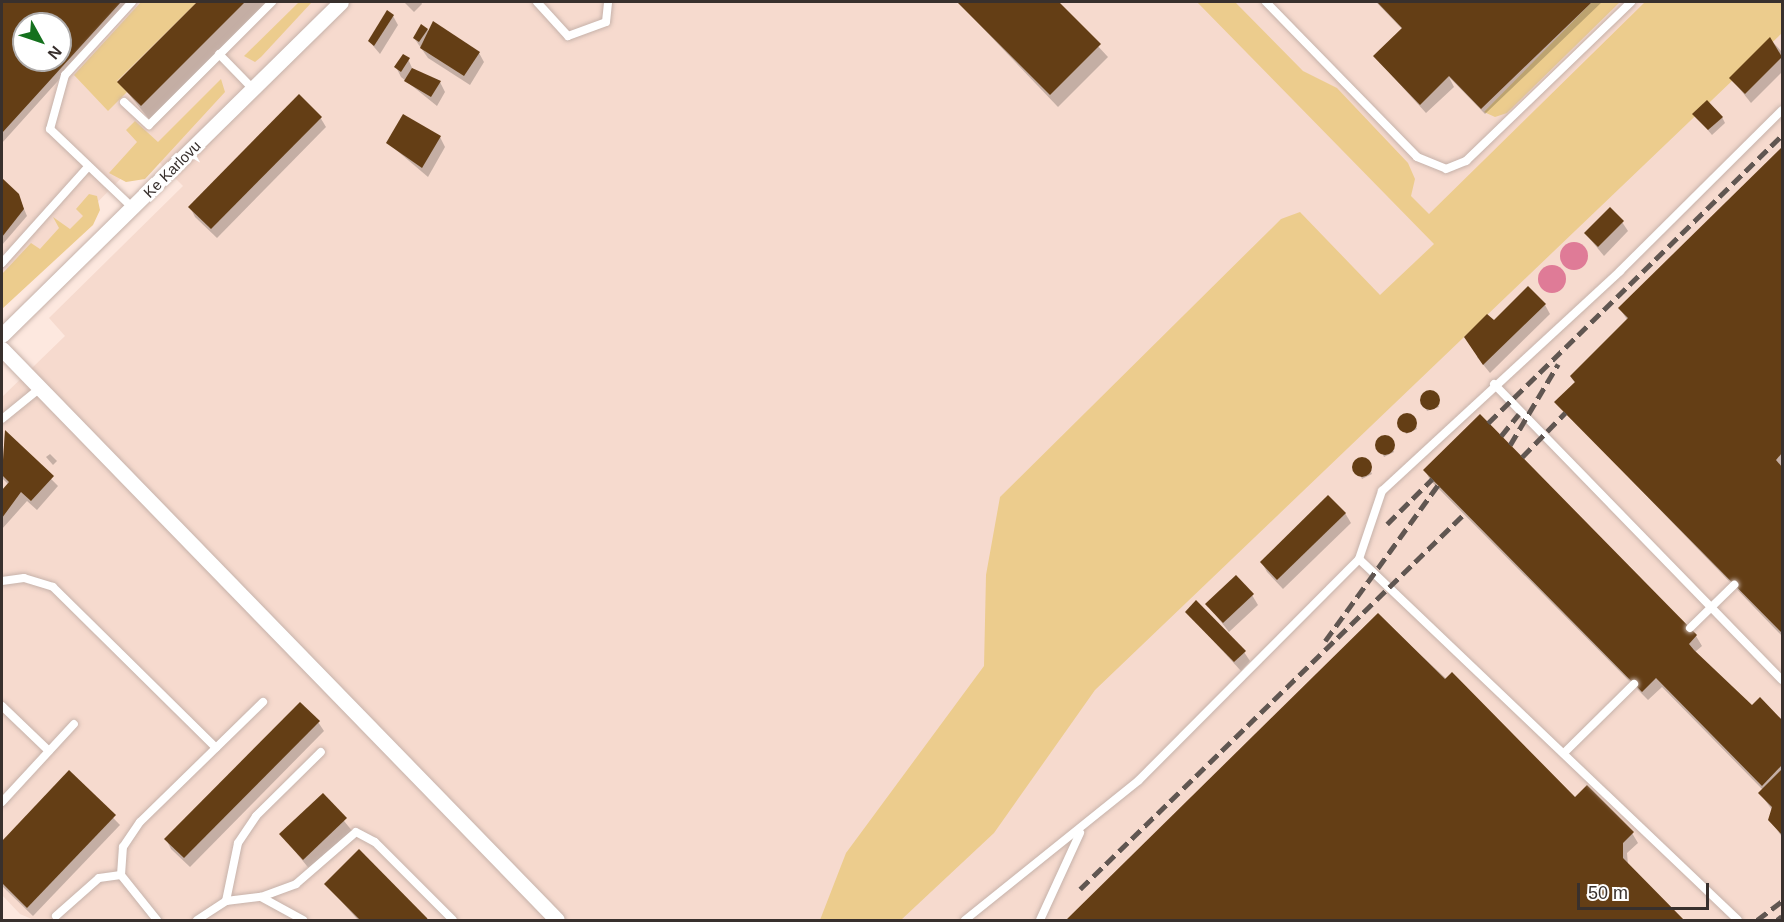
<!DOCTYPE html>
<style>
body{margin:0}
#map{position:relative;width:1784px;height:922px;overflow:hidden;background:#fde8df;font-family:Helvetica,sans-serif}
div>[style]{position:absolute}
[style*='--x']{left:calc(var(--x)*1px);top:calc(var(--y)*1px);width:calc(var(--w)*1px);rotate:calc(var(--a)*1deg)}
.built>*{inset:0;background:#f6dace}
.green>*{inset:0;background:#eccc8d}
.water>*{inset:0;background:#df7b97}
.round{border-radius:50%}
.shadow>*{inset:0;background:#0003}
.building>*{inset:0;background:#643e15}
.roads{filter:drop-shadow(0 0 2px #c6b2aa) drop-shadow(0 0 2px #c6b2aa)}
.service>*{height:8px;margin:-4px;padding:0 4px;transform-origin:4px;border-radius:4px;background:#fff}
.minor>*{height:15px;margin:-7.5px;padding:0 7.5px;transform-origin:7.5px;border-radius:7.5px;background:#fff}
.rail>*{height:4.5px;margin-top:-2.25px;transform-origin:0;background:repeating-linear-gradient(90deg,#605651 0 12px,transparent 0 18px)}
span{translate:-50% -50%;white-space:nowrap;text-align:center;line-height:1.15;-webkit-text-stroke:6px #fff;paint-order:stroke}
.street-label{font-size:15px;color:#38302d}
.frame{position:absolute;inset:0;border:3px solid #38302d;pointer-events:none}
.north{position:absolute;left:12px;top:12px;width:60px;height:60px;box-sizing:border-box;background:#fff;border:2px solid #afacab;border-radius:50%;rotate:130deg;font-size:16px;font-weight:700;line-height:24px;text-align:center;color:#38302d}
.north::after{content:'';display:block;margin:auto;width:21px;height:27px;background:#15711e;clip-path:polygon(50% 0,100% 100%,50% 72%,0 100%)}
.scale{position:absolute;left:1577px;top:883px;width:132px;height:27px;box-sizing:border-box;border:3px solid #38302d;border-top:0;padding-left:8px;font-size:18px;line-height:21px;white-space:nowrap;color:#38302d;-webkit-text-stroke:4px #fff;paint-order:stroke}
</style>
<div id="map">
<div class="built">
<i style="clip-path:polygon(evenodd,2px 2px,1782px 2px,1782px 920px,34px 920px,20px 914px,2px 895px,2px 397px,65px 336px,49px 318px,183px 186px,148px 151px,2px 299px,2px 2px,24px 24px,60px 24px,60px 60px,24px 60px,24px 24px)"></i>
</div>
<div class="green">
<i style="clip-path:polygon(141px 2px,197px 2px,117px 81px,127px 92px,108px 111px,74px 75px)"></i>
<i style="clip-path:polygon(299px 2px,312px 2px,261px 57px,255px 62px,244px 56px)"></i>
<i style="clip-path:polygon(1197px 2px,1235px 2px,1303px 71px,1337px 88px,1408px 163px,1415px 179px,1411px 196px,1429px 214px,1645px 2px,1782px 2px,1782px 33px,1095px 690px,994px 833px,901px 920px,820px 920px,846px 853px,984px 666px,986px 575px,1000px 497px,1281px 219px,1300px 212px,1380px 295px,1434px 244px)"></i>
<i style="clip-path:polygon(1592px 2px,1620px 2px,1507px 113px,1495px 117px,1484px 112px)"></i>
<i style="clip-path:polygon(221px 79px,225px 92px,145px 179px,126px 182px,109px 173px,137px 142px,126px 130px,135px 121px,158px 142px)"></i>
<i style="clip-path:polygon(89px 194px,97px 196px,100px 210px,93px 225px,2px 309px,2px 274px,31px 243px,40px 249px,59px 228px,53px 217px,70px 229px,83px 216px,76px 209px)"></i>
</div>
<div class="water">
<i class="round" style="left:1560px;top:242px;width:28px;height:28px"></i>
<i class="round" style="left:1538px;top:265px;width:28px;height:28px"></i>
</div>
<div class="shadow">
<i style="clip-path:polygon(evenodd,2px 2px,129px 2px,2px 143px,2px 2px,24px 24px,60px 24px,60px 60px,24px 60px,24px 24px)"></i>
<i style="clip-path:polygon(199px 2px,274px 2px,153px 124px,119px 82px)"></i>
<i style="clip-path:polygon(404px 2px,421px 2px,422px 4px,414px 12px)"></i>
<i style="clip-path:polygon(958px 2px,1057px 2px,1108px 57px,1058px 107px)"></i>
<i style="clip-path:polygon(1376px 2px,1602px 2px,1485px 114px,1449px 77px,1454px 87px,1426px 113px,1375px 57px,1403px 30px)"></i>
<i style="clip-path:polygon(393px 16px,398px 25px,380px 54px,369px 41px)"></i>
<i style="clip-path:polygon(427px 30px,479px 53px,484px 62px,470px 85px,428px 58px,414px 38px)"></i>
<i style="clip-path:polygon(1770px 39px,1782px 52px,1782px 72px,1751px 103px,1731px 78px)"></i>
<i style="clip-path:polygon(408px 59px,413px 70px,440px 82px,445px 92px,437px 106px,401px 77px,396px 67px)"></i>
<i style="clip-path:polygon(1694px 114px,1722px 117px,1725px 123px,1712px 135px)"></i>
<i style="clip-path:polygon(320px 117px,326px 127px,217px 238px,195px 217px,190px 207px)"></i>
<i style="clip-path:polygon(440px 137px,445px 147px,428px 177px,388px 143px)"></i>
<i style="clip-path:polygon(1782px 149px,1782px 636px,1556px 402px,1575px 383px,1571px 377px,1628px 321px,1620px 309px)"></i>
<i style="clip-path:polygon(2px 181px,18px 195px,27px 216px,2px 245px)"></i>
<i style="clip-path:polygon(1622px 222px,1628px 231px,1604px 256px,1585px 233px)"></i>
<i style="clip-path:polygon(1545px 305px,1550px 314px,1490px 373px,1477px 357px,1494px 322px)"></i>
<i style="clip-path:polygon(1433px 392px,1439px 407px,1427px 411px,1421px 398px)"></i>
<i style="clip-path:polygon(1410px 415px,1417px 429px,1406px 434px,1400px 419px)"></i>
<i style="clip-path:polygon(1480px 416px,1696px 636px,1702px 646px,1695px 652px,1752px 708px,1760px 699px,1782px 722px,1782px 837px,1770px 820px,1772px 810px,1760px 793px,1763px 790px,1662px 687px,1648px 700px,1430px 480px,1425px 470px)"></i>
<i style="clip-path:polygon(5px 432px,58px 486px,37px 510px,27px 501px,2px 529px,2px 493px,9px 485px,2px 478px)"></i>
<i style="clip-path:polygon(1388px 437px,1394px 452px,1384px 457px,1377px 441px)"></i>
<i style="clip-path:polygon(50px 454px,57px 461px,53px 465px,46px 457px)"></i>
<i style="clip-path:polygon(1365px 459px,1372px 474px,1362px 479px,1355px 464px)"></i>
<i style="clip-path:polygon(1345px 513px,1351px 523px,1283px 589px,1267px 572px,1262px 563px)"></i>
<i style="clip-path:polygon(1252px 595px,1258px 605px,1229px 632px,1207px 604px)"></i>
<i style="clip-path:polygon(1187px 612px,1244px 652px,1250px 661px,1241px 671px)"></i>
<i style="clip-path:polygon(1378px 615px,1575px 799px,1632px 833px,1638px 843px,1627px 853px,1628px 865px,1682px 920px,1068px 920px)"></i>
<i style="clip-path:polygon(318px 722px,324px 731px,190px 867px,171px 849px,166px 839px)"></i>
<i style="clip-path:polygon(69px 772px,120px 825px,33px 916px,2px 886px,2px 843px)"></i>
<i style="clip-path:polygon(323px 795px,353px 832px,311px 871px,281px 834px)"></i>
<i style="clip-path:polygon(359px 851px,427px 920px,358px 920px,326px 884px)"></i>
</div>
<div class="building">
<i style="clip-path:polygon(evenodd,2px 2px,121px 2px,2px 133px,2px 2px,24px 24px,60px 24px,60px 60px,24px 60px,24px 24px)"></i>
<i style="clip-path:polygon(197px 2px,245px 2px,141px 106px,117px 82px)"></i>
<i style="clip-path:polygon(957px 2px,1059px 2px,1101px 44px,1050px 95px)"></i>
<i style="clip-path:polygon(1377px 2px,1592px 2px,1481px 109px,1449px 76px,1420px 105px,1373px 56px,1402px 28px)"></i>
<i style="clip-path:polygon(387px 10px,394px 15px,374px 46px,368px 41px)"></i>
<i style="clip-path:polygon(433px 21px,480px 52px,464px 76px,420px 48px)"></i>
<i style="clip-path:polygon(421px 24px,428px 29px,419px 42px,413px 38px)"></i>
<i style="clip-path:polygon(1770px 37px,1782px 57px,1745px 94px,1729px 78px)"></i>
<i style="clip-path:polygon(403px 54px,410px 58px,401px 72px,394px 67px)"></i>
<i style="clip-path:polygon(412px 68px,441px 81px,431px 97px,404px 81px)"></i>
<i style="clip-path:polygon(299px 94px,322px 117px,211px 229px,188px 207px)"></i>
<i style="clip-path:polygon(1707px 100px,1723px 117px,1708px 130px,1692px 114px)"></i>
<i style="clip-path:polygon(403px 114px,441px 136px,422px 168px,386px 143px)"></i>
<i style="clip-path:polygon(1782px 147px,1782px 453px,1776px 460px,1782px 467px,1782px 633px,1554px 402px,1575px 382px,1570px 376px,1628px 318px,1618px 308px)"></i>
<i style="clip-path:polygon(2px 178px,19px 194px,24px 209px,2px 237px)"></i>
<i style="clip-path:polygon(1610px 207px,1624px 221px,1598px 247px,1584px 233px)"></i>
<i style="clip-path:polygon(1528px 286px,1546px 304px,1483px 365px,1464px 337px,1487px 314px,1494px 320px)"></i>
<i class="round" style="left:1420px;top:390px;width:20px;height:20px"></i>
<i class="round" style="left:1397px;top:413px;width:20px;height:20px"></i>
<i style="clip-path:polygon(1480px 414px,1697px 635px,1689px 644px,1694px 650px,1752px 705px,1760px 697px,1782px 720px,1782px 765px,1762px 786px,1656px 678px,1642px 692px,1423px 470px)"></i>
<i style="clip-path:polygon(5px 430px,54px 476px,31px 501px,21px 492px,2px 518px,2px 490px,9px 482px,2px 475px)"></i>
<i class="round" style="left:1375px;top:435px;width:20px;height:20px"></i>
<i class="round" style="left:1352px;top:457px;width:20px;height:20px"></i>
<i style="clip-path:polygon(1328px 495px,1346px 513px,1277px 580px,1260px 562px)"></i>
<i style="clip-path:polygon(1236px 575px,1254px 594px,1223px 623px,1205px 604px)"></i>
<i style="clip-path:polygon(1196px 600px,1246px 651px,1234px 662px,1185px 612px)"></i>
<i style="clip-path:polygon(1378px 613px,1445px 679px,1452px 672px,1575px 797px,1587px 785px,1634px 832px,1623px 843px,1623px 858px,1684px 920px,1066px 920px)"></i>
<i style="clip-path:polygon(300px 702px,320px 721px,184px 858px,164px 839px)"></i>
<i style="clip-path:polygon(1782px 769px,1782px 835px,1768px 820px,1772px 807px,1758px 793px)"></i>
<i style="clip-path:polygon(69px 770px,116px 815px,27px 908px,2px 883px,2px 841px)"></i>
<i style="clip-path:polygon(323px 793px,347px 818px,303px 860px,279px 834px)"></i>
<i style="clip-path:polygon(359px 849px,427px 918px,428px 920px,360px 920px,324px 884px)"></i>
</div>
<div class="roads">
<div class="service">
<i style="--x:132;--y:2;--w:99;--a:132.5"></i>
<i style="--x:65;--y:75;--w:56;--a:105.5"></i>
<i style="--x:50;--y:129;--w:115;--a:43.6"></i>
<i style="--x:537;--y:2;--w:46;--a:47.6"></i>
<i style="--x:568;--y:36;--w:40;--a:-20.2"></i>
<i style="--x:606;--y:22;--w:20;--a:-84"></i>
<i style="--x:1266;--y:2;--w:216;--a:45.7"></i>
<i style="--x:1417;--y:157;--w:31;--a:22"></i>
<i style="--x:1446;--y:169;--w:22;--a:-22"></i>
<i style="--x:1466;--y:161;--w:229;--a:-43.9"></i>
<i style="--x:219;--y:54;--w:49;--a:45.8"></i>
<i style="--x:124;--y:102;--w:34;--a:43"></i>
<i style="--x:149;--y:125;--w:174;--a:-45"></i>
<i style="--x:2;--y:263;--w:127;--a:-48.2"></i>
<i style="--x:1494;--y:384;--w:413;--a:45.8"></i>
<i style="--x:2;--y:419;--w:49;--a:-39.2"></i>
<i style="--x:1359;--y:559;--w:523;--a:43.61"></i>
<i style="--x:2;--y:581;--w:22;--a:-8"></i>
<i style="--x:24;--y:578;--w:30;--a:17"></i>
<i style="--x:53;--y:587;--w:229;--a:44.6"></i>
<i style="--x:1690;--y:628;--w:62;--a:-44.3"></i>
<i style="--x:2;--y:706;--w:65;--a:43.8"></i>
<i style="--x:1565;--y:752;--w:97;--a:-44.6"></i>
<i style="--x:2;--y:802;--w:106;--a:-47.3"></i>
<i style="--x:261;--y:897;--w:48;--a:28.7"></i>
<i style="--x:226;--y:901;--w:59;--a:-78.3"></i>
<i style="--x:238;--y:843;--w:32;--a:-56"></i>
<i style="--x:256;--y:816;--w:91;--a:-44.6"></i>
<i style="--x:56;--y:916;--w:57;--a:-41.5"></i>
<i style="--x:99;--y:878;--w:22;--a:-8"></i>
<i style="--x:157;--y:920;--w:58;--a:-128.7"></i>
<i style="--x:121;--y:875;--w:28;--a:-86"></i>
<i style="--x:123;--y:847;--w:30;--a:-56"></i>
<i style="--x:140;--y:822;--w:172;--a:-44.3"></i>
<i style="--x:197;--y:920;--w:35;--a:-33"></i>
<i style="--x:226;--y:901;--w:35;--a:-7"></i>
<i style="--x:261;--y:897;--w:37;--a:-20"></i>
<i style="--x:296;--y:884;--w:79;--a:-40.9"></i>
<i style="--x:356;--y:832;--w:21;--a:28"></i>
<i style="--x:375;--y:842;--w:110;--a:45"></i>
<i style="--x:965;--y:920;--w:223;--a:-38.8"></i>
<i style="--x:1139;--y:780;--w:312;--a:-45.1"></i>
<i style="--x:1359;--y:559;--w:72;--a:-71.3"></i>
<i style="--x:1382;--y:491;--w:324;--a:-42.7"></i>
<i style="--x:1620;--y:271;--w:228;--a:-44.8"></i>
<i style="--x:1040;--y:920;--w:96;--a:-65.3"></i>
</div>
<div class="minor">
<i style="--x:2;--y:335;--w:475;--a:-44.5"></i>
<i style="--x:2;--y:349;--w:796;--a:45.81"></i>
</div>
</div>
<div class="rail">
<i style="--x:1488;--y:423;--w:412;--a:-44.4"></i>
<i style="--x:1501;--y:436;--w:28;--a:-51"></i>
<i style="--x:1510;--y:445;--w:94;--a:-59.3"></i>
<i style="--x:1522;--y:457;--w:62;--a:-45.7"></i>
<i style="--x:1387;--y:524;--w:64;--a:-45"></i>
<i style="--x:1325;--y:641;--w:193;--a:-54.1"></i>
<i style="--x:1080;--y:889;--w:538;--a:-44.32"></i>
<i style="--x:1757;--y:920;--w:31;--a:-37"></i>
<i style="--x:1777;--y:920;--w:6;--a:-39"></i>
</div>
<div class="street-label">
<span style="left:172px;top:169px;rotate:-45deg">Ke Karlovu</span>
</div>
<div class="frame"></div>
<div class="north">N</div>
<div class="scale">50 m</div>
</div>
